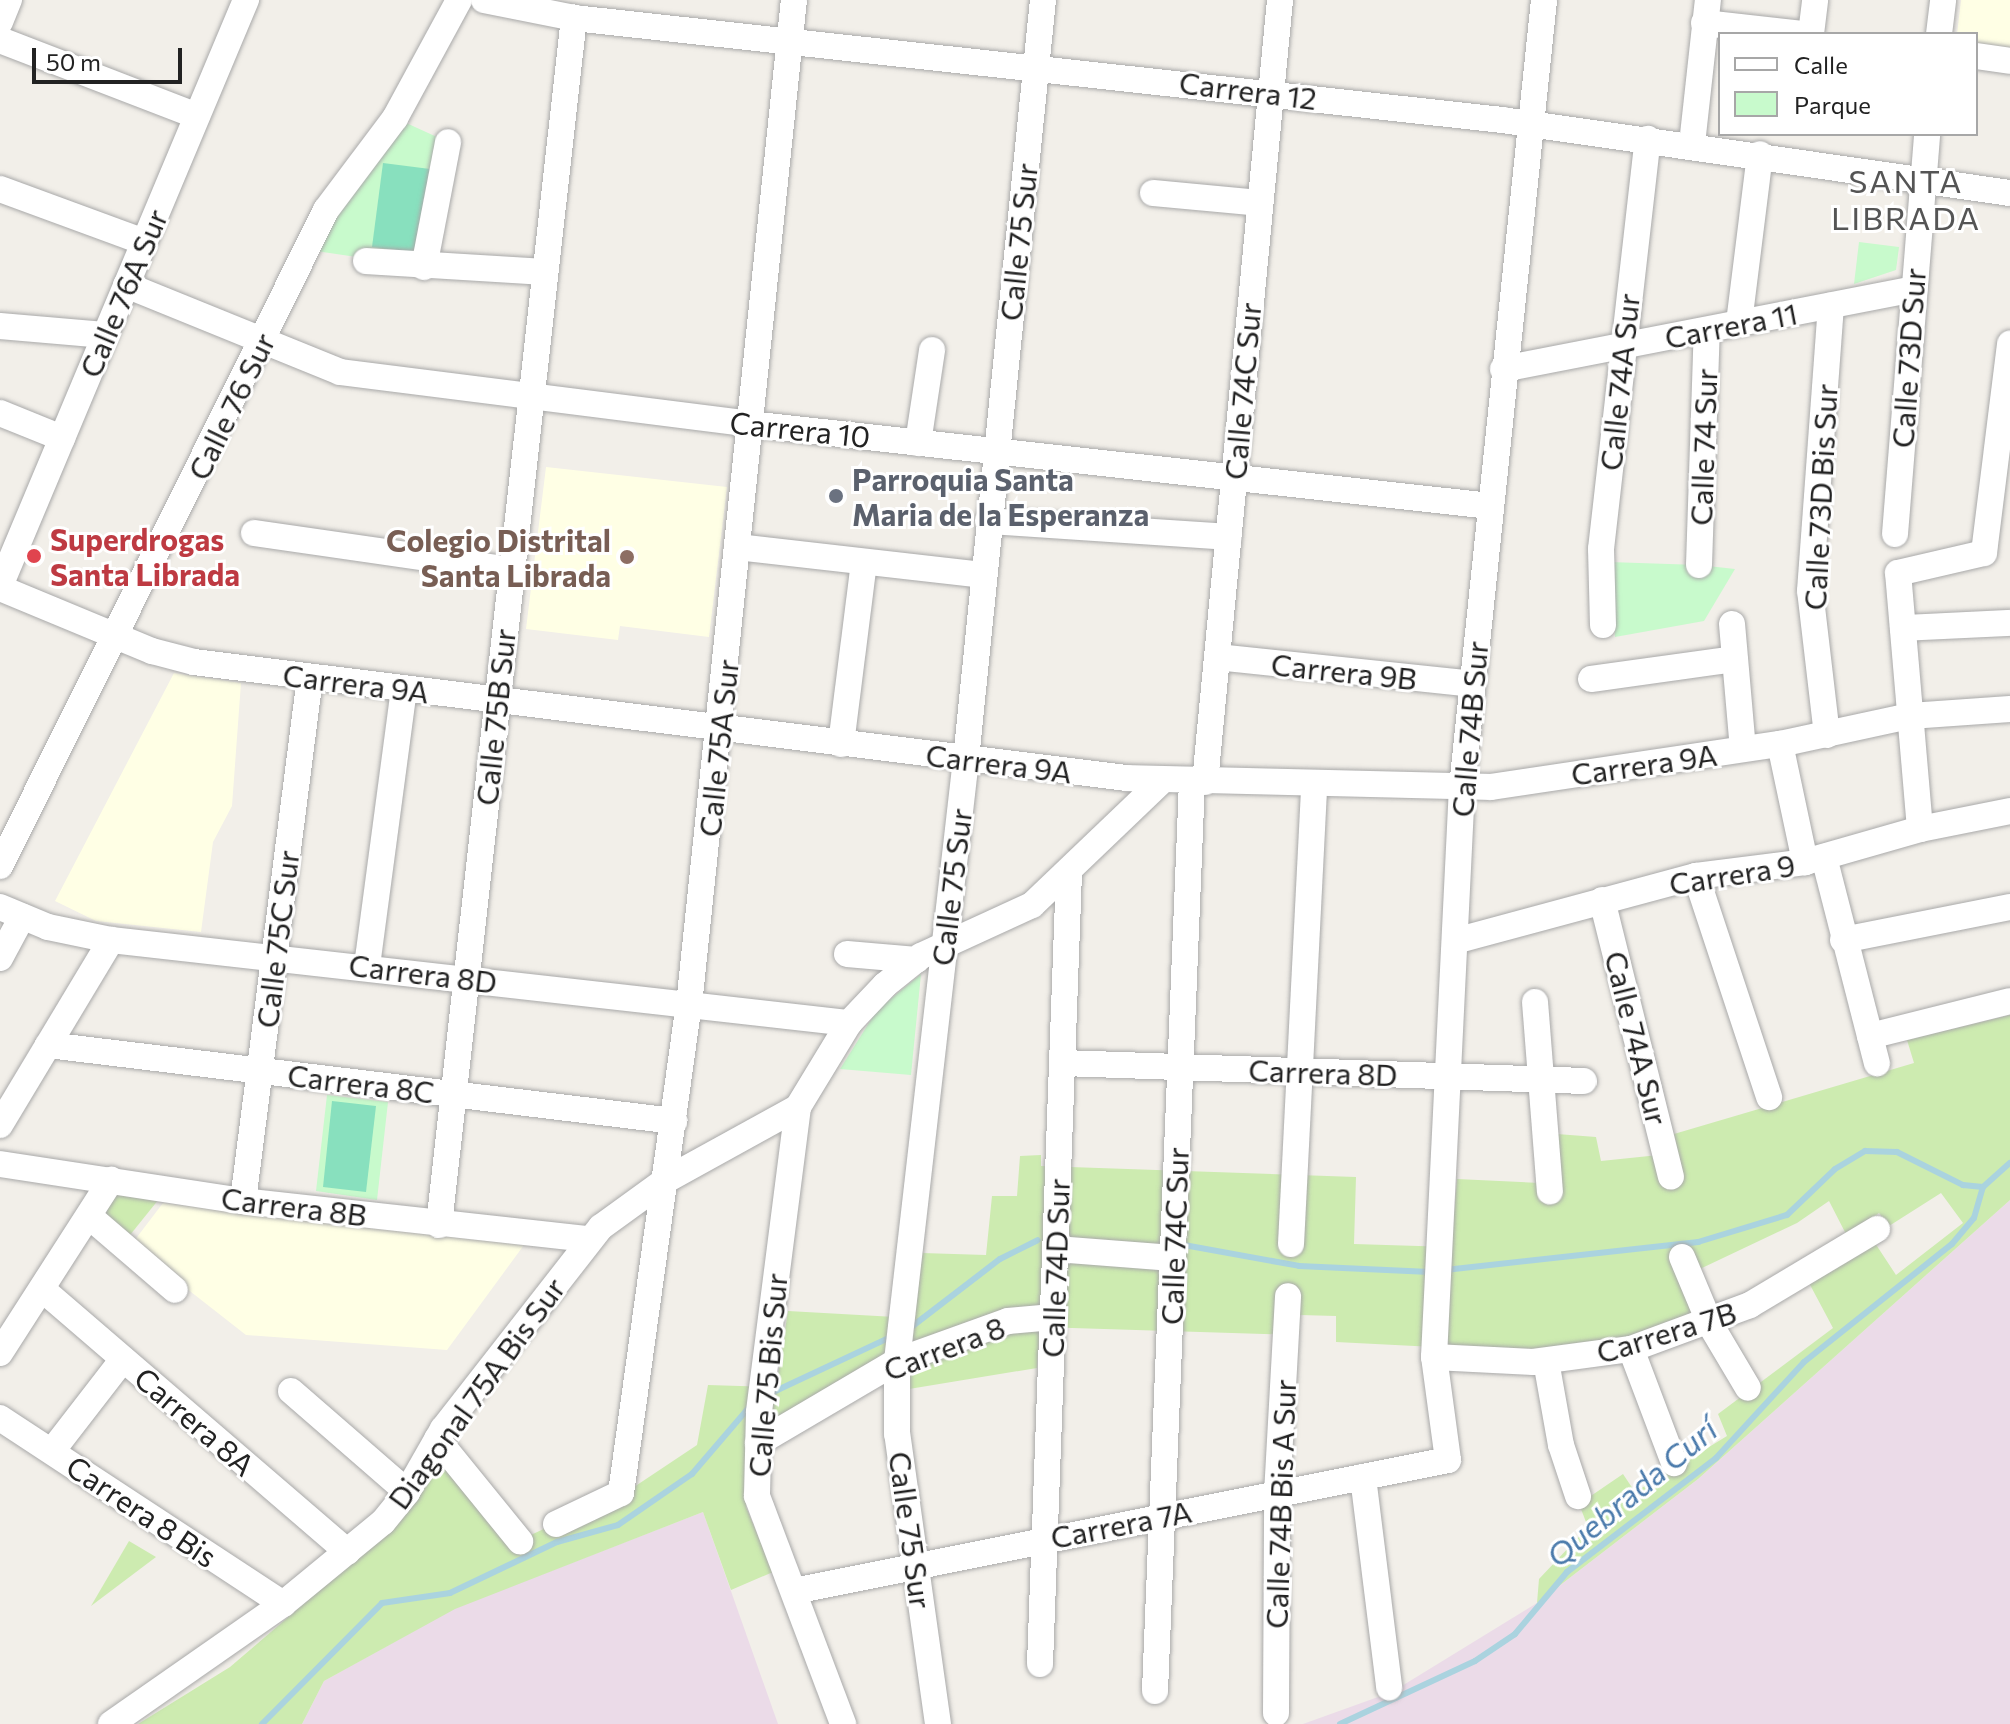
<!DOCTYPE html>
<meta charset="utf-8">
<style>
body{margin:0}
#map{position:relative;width:2010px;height:1724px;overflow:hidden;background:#f2efe9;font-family:Commissioner,sans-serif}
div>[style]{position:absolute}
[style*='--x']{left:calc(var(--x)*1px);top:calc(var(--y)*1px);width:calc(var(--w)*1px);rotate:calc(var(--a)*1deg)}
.industrial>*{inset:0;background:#ebdbe8}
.education>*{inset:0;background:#ffffe5}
.grass>*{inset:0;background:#cdebb0}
.park>*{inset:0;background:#c8facc}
.pitch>*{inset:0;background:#88e0be}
.stream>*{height:6px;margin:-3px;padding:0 3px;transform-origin:3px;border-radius:3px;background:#aad3df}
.roads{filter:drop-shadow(0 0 2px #a9a9a9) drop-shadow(0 0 2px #a9a9a9)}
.minor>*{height:26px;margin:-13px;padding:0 13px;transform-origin:13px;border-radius:13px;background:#fff}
.dots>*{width:22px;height:22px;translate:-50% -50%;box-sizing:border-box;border:4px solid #fff;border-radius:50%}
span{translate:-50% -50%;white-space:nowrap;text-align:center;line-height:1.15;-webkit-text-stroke:6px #fff;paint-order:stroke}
.street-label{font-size:30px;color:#222}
.worship-label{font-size:30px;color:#5b616d;font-weight:700}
.left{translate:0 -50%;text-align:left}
.health-label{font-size:30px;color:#be3a42;font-weight:700}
.education-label{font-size:30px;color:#785e54;font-weight:700}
.right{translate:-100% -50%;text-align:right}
.neighbourhood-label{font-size:32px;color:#555;letter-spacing:2px}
.water-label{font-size:32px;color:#4a7aab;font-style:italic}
.legend{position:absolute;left:1718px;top:32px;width:260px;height:104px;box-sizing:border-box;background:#fff;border:2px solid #a7a7a7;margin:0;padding:10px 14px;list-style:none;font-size:24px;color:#222}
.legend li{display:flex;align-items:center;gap:16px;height:40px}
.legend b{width:40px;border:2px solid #a7a7a7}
.scale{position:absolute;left:32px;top:48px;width:150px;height:36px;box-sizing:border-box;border:4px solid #222;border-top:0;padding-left:10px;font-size:24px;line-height:28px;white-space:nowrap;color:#222;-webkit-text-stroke:6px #fff;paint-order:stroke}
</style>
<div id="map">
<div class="industrial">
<i style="clip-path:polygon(2010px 1200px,2010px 1724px,1303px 1724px,1392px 1692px,1537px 1603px,1698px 1479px)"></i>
<i style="clip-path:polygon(703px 1512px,778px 1724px,302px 1724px,324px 1681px,455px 1608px)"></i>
</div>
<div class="education">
<i style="clip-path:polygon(1961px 0,2010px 0,2010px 58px,1976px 53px,1976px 34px,1957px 34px)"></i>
<i style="clip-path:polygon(546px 467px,727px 487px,709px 637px,620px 626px,618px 640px,526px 629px)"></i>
<i style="clip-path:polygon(174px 673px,241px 683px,232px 806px,213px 842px,201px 932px,96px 921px,55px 901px)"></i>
<i style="clip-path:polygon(163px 1203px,524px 1245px,447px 1350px,246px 1335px,131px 1245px)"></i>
</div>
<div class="grass">
<i style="clip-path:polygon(2010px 1015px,2010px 1200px,1698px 1479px,1537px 1603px,1539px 1579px,1588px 1527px,1579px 1504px,1623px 1474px,1635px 1492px,1727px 1436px,1718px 1414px,1833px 1328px,1808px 1281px,1873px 1240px,1896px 1275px,1963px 1223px,1941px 1193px,1889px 1226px,1879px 1213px,1847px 1236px,1829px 1201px,1797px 1223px,1683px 1277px,1697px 1318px,1597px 1347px,1513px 1351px,1336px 1342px,1336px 1316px,1300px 1315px,1299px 1335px,1040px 1327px,1037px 1368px,909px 1389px,912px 1345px,748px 1437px,746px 1507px,773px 1572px,731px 1590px,703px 1512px,455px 1609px,324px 1681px,302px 1724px,138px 1724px,230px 1667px,364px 1552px,452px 1457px,520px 1540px,634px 1487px,697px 1445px,708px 1385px,776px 1387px,788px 1311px,913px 1318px,922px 1253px,986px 1255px,992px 1196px,1017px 1196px,1020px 1156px,1041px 1155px,1041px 1166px,1356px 1177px,1354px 1244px,1451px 1247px,1457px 1179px,1560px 1184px,1557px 1134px,1596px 1137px,1601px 1161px,1678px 1153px,1674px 1134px,1914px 1063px,1907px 1040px)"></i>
<i style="clip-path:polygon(115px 1189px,159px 1199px,126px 1240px,98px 1217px)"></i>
<i style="clip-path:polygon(129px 1541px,156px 1557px,91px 1606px)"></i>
</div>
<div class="park">
<i style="clip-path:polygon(404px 122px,448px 142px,424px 267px,316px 251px,346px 194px)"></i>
<i style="clip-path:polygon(1859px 242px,1899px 247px,1896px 270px,1854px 284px)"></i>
<i style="clip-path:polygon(1609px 562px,1699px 565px,1735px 569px,1704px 621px,1615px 637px)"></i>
<i style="clip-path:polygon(921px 974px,911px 1075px,840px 1069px,877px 1010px)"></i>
<i style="clip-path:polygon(327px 1095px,388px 1102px,377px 1200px,316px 1191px)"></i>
</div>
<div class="pitch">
<i style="clip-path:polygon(383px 163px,430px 169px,418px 253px,372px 247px)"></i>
<i style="clip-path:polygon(332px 1101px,376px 1106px,366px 1192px,323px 1187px)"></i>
</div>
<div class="stream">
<i style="--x:1184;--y:1245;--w:117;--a:10.3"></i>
<i style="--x:1299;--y:1266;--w:131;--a:2.6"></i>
<i style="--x:1445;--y:1270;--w:255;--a:-6.3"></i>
<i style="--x:1698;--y:1242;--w:93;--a:-16.9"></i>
<i style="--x:1787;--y:1215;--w:66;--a:-43.8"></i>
<i style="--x:1835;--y:1169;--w:35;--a:-31"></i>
<i style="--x:1865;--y:1151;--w:32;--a:2"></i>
<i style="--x:1897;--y:1152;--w:74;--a:26.6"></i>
<i style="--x:1963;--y:1185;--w:20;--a:6"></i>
<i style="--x:1983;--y:1187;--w:36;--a:-42"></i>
<i style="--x:910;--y:1328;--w:113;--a:-37.5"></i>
<i style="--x:1000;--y:1259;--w:42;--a:-26.6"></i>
<i style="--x:769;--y:1394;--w:137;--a:-25.1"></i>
<i style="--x:262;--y:1724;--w:170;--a:-45.2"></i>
<i style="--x:382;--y:1603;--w:69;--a:-8.4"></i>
<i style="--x:450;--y:1593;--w:119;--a:-25.5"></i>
<i style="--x:557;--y:1542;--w:63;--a:-15.6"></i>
<i style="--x:618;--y:1525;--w:90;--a:-34.6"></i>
<i style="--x:692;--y:1474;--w:92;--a:-49.4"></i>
<i style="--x:1340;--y:1724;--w:149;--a:-25"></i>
<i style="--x:1475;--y:1661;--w:48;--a:-34"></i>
<i style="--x:1515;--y:1634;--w:81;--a:-50"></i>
<i style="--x:1567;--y:1572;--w:188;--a:-37.4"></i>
<i style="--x:1716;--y:1458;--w:130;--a:-47.5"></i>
<i style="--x:1804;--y:1362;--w:189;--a:-38.6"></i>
<i style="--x:1952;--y:1244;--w:34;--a:-50"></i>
<i style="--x:1974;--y:1218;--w:32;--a:-74"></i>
</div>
<div class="roads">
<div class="minor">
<i style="--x:484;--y:0;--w:92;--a:11.3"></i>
<i style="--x:574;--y:18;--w:934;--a:6.27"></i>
<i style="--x:1502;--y:120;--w:513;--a:8.18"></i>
<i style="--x:0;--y:22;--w:24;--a:-68"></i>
<i style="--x:1704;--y:23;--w:99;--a:6.4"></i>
<i style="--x:1811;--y:34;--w:34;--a:-83"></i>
<i style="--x:1939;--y:34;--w:34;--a:-83"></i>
<i style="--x:0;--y:40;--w:211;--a:21.1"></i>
<i style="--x:1976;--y:56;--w:34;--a:8"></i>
<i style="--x:1692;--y:144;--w:145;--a:-83.7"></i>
<i style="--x:0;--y:189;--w:153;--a:20.2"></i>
<i style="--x:1153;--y:193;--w:107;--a:5.3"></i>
<i style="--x:366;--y:261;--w:179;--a:3.5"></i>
<i style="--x:424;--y:267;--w:127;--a:-79.1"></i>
<i style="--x:126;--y:285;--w:231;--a:22.1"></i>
<i style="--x:340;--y:372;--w:413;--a:7.2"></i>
<i style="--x:750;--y:424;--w:745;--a:6.32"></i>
<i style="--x:1739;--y:323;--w:170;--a:-82.9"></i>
<i style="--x:0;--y:326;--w:105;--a:4.9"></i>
<i style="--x:1503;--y:369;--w:418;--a:-11"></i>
<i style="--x:0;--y:413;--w:67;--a:22"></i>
<i style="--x:918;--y:443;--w:94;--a:-81.4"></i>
<i style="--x:988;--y:521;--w:241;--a:3.8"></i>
<i style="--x:254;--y:533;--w:261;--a:8.2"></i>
<i style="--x:1895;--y:534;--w:401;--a:-85.4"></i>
<i style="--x:737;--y:547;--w:247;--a:6.5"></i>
<i style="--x:1699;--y:565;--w:235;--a:-88.1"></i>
<i style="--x:0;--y:586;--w:636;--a:-67.23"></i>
<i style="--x:0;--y:588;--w:165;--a:22.5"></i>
<i style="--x:152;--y:651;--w:43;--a:14.7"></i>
<i style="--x:194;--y:662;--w:939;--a:7.09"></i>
<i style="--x:1126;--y:778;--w:365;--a:1.4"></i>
<i style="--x:1491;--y:787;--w:292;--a:-8.5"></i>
<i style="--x:1780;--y:744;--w:133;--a:-12.2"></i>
<i style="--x:1910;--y:716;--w:100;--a:-4"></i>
<i style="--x:1732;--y:624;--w:125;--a:85"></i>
<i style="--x:1603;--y:625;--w:76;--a:-91.5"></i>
<i style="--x:1601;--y:549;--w:413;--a:-83.5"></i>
<i style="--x:1903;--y:628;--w:107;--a:-2.7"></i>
<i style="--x:1217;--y:657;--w:256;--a:6"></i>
<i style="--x:1591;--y:679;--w:145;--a:-7.9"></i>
<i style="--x:1827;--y:735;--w:145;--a:-96.7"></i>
<i style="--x:1810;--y:591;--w:286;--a:-85.8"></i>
<i style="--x:841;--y:744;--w:183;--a:-82.8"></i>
<i style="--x:1780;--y:744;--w:121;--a:78"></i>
<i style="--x:1205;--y:782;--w:786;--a:-84.52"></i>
<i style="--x:1920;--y:829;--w:257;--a:-94.9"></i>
<i style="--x:1898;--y:573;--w:88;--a:-13.1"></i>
<i style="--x:1984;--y:553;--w:211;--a:-82.9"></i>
<i style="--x:1824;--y:857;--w:213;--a:75.6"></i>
<i style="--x:0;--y:866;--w:733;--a:-63.57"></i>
<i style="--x:326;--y:210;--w:115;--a:-53.1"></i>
<i style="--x:395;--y:118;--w:134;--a:-61.5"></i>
<i style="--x:1696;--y:876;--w:233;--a:71.7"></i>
<i style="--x:1602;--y:900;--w:285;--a:76"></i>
<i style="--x:0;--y:907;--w:52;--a:22.6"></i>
<i style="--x:48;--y:927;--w:64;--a:11.7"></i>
<i style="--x:111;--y:940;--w:743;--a:6.42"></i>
<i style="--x:1843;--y:940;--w:170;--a:-11.2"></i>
<i style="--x:1455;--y:941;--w:250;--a:-15.1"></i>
<i style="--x:1696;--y:876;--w:110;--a:-7.3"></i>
<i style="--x:1805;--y:862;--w:120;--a:-16"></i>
<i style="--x:1920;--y:829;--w:92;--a:-11.3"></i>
<i style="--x:847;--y:954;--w:70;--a:4.9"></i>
<i style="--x:0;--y:958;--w:47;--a:-61.8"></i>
<i style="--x:367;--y:966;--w:279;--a:-82.4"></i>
<i style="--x:1535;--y:1002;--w:190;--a:85.5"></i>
<i style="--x:1870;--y:1036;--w:144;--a:-14"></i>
<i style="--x:48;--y:1045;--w:631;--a:6.92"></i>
<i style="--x:1062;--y:1063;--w:522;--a:1.97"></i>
<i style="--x:798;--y:1107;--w:308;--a:97.3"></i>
<i style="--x:759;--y:1413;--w:83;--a:91.4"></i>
<i style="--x:757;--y:1496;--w:244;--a:69.3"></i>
<i style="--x:0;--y:1125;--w:216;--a:-59"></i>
<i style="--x:0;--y:1164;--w:246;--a:8.7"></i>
<i style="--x:243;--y:1201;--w:348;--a:6.3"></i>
<i style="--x:243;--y:1201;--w:528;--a:-82.71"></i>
<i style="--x:89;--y:1216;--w:113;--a:40.7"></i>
<i style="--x:439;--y:1225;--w:1215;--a:-83.62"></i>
<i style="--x:1291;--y:1244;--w:461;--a:-87.1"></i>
<i style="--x:1056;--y:1249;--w:117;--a:4.4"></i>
<i style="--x:1682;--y:1257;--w:73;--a:67.3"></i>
<i style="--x:1710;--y:1324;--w:74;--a:59.3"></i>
<i style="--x:42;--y:1289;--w:403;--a:40.7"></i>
<i style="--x:1631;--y:1349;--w:122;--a:69.3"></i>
<i style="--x:0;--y:1353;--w:206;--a:-57.3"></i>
<i style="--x:1434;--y:1357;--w:99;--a:2.9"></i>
<i style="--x:1533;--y:1362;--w:99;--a:-7.6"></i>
<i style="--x:1631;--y:1349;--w:127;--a:-20.3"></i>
<i style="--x:1750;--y:1305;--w:148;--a:-30.9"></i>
<i style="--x:1546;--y:1361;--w:85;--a:79.9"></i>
<i style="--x:1561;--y:1445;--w:54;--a:71.6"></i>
<i style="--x:291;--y:1391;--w:154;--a:41"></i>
<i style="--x:0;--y:1418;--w:339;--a:33.3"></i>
<i style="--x:437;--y:1439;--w:132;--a:50.9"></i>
<i style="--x:758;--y:1443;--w:161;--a:-30.5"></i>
<i style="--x:897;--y:1361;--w:118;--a:-19.8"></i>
<i style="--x:1008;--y:1321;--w:45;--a:-5.1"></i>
<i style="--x:52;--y:1451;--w:116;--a:-52.3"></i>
<i style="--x:1363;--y:1477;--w:212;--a:82.9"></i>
<i style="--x:556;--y:1524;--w:72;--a:-25.5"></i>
<i style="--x:621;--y:1493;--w:493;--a:-82.1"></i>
<i style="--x:689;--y:1005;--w:1010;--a:-84.04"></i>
<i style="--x:794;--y:1591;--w:667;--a:-11.33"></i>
<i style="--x:1448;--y:1460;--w:104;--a:-97.7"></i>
<i style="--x:1434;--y:1357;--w:571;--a:-87.19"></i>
<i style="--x:1462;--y:787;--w:791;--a:-84.05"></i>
<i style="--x:1040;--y:1664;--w:792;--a:-87.9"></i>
<i style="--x:1155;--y:1691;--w:910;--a:-87.67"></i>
<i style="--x:1276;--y:1713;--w:219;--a:-89.7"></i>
<i style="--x:1277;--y:1494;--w:198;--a:-86.8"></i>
<i style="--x:111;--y:1724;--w:210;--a:-34.9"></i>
<i style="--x:283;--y:1604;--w:129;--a:-39.4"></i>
<i style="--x:383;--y:1522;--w:38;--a:-51"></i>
<i style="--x:407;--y:1492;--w:73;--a:-60.3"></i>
<i style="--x:443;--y:1429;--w:256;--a:-52"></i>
<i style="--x:601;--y:1227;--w:80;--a:-35.9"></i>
<i style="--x:666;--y:1180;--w:151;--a:-28.9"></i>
<i style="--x:798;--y:1107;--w:98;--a:-58.7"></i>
<i style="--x:849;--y:1023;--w:52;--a:-46.5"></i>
<i style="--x:885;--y:985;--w:46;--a:-38.9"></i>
<i style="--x:921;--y:956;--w:122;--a:-24.7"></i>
<i style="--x:1032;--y:905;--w:181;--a:-43.7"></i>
<i style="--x:938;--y:1724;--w:293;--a:-98"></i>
<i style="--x:897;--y:1434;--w:73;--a:-90"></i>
<i style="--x:897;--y:1361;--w:606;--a:-83.46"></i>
<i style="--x:966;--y:759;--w:763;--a:-84.21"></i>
</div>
</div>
<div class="dots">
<i style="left:836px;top:496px;background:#6b7280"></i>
<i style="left:34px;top:556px;background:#e0444e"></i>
<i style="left:627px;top:557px;background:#8d6e63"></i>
</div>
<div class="street-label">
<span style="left:1248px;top:90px;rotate:7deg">Carrera 12</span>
<span style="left:1018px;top:242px;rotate:-84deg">Calle 75 Sur</span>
<span style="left:123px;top:293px;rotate:-67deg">Calle 76A Sur</span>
<span style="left:1731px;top:325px;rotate:-11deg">Carrera 11</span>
<span style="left:1908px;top:358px;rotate:-86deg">Calle 73D Sur</span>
<span style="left:1619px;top:382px;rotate:-84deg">Calle 74A Sur</span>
<span style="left:1242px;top:391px;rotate:-85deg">Calle 74C Sur</span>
<span style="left:231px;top:406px;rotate:-64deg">Calle 76 Sur</span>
<span style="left:800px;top:429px;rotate:6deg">Carrera 10</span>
<span style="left:1703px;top:447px;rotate:-88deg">Calle 74 Sur</span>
<span style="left:1820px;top:497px;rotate:-87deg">Calle 73D Bis Sur</span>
<span style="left:1344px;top:671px;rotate:6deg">Carrera 9B</span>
<span style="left:356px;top:683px;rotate:7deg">Carrera 9A</span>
<span style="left:495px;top:717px;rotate:-84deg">Calle 75B Sur</span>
<span style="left:1469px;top:729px;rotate:-85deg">Calle 74B Sur</span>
<span style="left:718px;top:748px;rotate:-84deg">Calle 75A Sur</span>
<span style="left:999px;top:763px;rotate:7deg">Carrera 9A</span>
<span style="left:1644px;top:764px;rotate:-8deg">Carrera 9A</span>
<span style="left:1732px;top:874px;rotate:-9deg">Carrera 9</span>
<span style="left:951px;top:887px;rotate:-83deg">Calle 75 Sur</span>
<span style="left:277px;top:939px;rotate:-83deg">Calle 75C Sur</span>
<span style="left:423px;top:973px;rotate:7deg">Carrera 8D</span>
<span style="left:1637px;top:1038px;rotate:76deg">Calle 74A Sur</span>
<span style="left:1323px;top:1072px;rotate:2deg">Carrera 8D</span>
<span style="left:361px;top:1083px;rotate:7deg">Carrera 8C</span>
<span style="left:294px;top:1206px;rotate:7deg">Carrera 8B</span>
<span style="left:1174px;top:1236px;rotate:-88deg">Calle 74C Sur</span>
<span style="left:1055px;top:1268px;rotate:-88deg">Calle 74D Sur</span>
<span style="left:1666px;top:1332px;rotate:-17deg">Carrera 7B</span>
<span style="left:944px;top:1348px;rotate:-21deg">Carrera 8</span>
<span style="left:767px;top:1375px;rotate:-85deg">Calle 75 Bis Sur</span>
<span style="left:476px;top:1393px;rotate:-54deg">Diagonal 75A Bis Sur</span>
<span style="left:195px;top:1421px;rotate:41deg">Carrera 8A</span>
<span style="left:1280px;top:1504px;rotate:-88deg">Calle 74B Bis A Sur</span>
<span style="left:142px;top:1511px;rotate:34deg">Carrera 8 Bis</span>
<span style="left:1121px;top:1524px;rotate:-11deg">Carrera 7A</span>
<span style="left:911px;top:1530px;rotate:82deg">Calle 75 Sur</span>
</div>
<div class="worship-label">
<span class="left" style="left:852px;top:496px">Parroquia Santa<br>Maria de la Esperanza</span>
</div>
<div class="health-label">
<span class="left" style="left:50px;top:556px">Superdrogas<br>Santa Librada</span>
</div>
<div class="education-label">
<span class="right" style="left:611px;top:557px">Colegio Distrital<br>Santa Librada</span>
</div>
<div class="neighbourhood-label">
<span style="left:1906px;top:199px">SANTA<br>LIBRADA</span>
</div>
<div class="water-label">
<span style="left:1631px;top:1492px;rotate:-40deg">Quebrada Curí</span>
</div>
<ul class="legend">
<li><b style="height:10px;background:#fff"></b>Calle</li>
<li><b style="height:22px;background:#c8facc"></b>Parque</li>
</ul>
<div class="scale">50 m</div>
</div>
